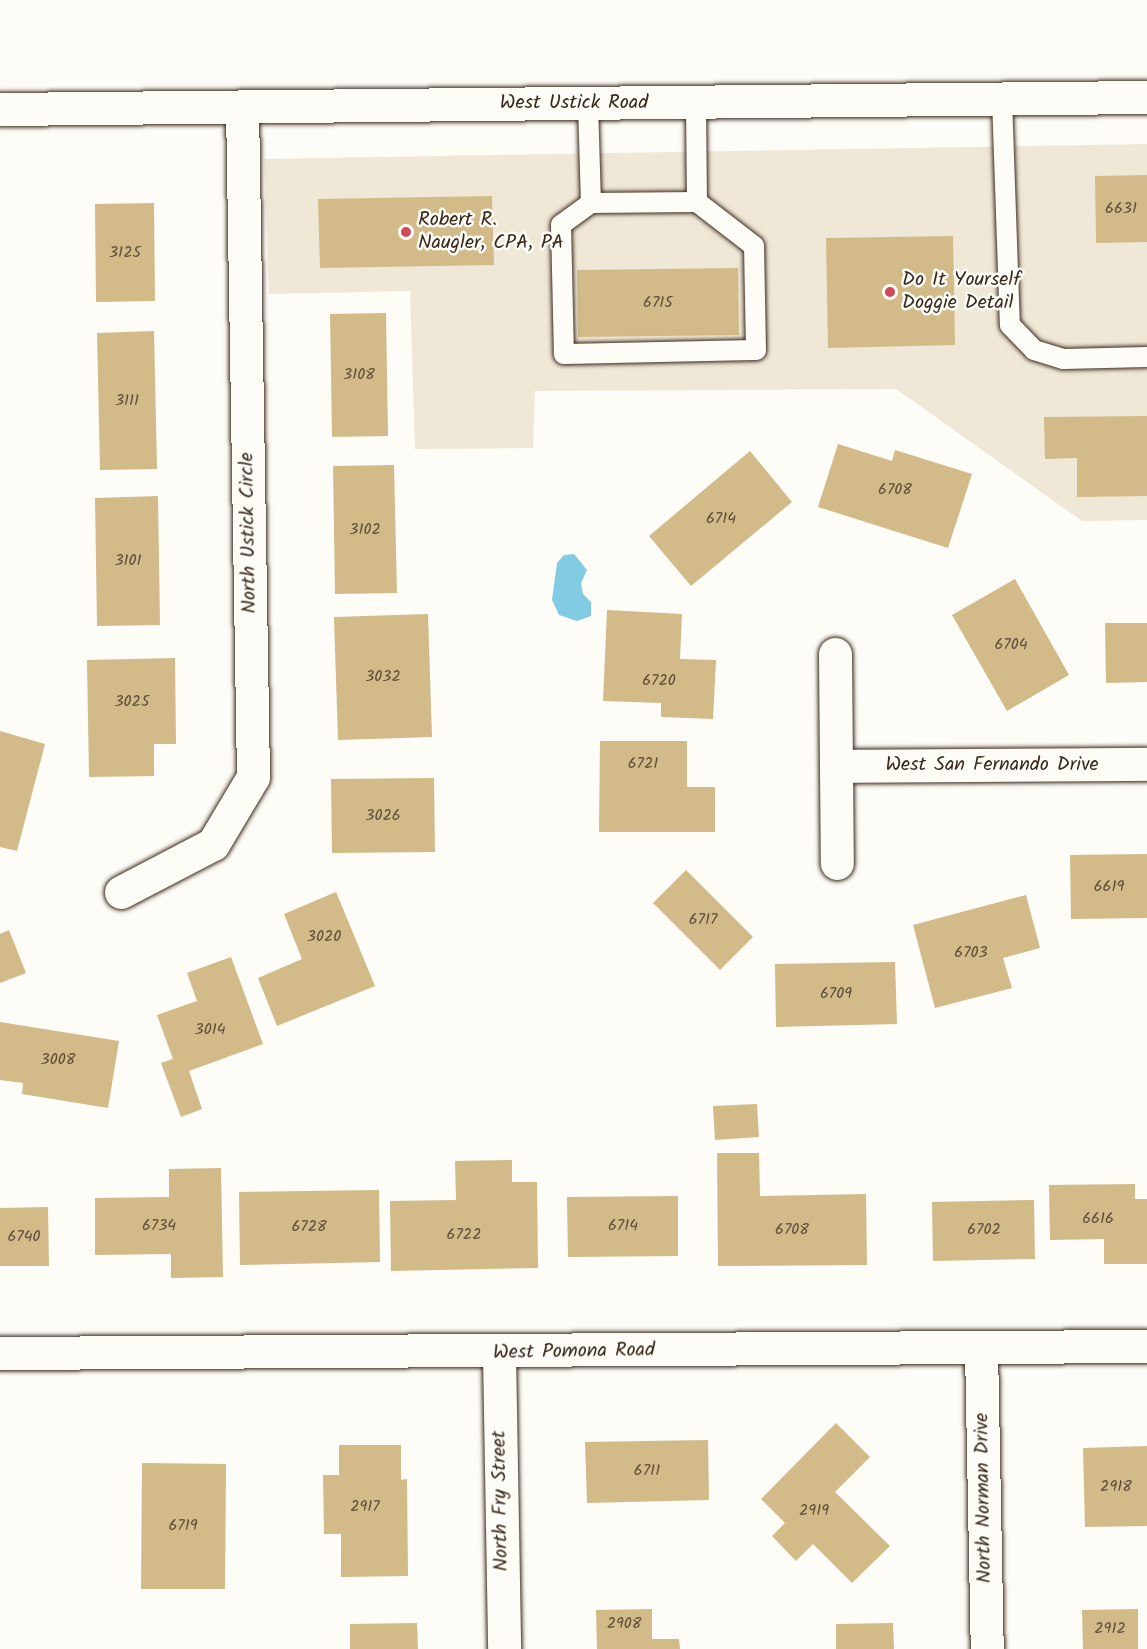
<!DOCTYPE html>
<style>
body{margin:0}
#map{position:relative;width:1147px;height:1649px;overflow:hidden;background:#fdfcf7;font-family:Kalam,sans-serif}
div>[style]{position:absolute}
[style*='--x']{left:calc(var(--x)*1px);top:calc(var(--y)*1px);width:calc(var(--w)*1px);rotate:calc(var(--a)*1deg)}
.built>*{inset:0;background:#f0e8d6}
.water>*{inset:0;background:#81cce2}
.building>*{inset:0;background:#d2ba89}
.roads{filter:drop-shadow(0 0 2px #3b2a1e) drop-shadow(0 0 2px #3b2a1e)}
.service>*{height:20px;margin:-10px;padding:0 10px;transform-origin:10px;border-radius:10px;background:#fdfcf7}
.minor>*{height:33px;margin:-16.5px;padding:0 16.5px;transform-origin:16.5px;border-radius:16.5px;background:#fdfcf7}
.secondary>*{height:33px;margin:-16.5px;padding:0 16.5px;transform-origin:16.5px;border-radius:16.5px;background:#fdfcf7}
.dots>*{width:16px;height:16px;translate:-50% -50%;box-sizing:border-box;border:3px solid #fdfcf7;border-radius:50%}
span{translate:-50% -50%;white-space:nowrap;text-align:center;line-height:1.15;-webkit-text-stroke:5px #fdfcf7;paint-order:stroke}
.number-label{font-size:16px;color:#614e39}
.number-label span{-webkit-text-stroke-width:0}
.street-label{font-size:20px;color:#3b2a1e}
.poi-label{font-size:20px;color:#3b2a1e}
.left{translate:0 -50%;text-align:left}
</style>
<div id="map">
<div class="built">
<i style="clip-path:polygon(1147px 144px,1147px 520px,1082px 521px,896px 389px,535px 391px,533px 448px,415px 449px,410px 291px,269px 294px,264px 159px)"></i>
</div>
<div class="water">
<i style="clip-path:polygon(574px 554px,587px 570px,581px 583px,583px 594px,591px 602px,591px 616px,577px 621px,559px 615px,552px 600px,557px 563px,564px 555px)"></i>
</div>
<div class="building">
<i style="clip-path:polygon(1147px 175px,1147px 242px,1096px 243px,1095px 176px)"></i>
<i style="clip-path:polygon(492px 196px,494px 265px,320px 268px,318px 199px)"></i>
<i style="clip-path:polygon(154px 203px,155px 301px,96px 302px,95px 204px)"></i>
<i style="clip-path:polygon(953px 236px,955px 345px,828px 348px,826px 238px)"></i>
<i style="clip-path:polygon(738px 268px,739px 335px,578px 337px,577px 270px)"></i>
<i style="clip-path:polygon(386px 313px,388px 436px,332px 437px,330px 314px)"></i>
<i style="clip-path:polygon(154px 331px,157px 469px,100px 470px,97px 333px)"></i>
<i style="clip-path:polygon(1147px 416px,1147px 496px,1077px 497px,1077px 458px,1045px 459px,1044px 417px)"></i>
<i style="clip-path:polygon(838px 444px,892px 461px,895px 450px,972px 474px,948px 548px,818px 507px)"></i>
<i style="clip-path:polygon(750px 451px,792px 502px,691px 586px,649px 536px)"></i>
<i style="clip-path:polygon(394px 465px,397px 593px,335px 594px,333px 466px)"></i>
<i style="clip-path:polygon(158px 496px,160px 625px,97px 626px,95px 498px)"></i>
<i style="clip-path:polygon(1015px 579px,1069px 675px,1007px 711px,952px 615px)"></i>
<i style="clip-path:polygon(607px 610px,682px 614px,680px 659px,716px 660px,713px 719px,661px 717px,661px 703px,603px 701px)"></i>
<i style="clip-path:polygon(428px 614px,432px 737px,338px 740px,334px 617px)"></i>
<i style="clip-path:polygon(1105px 623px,1147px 623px,1147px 682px,1106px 683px)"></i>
<i style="clip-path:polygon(175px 658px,176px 744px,154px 744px,154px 776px,89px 777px,87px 660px)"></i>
<i style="clip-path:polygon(0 731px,45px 744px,17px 851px,0 847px)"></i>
<i style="clip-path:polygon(600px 741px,687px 741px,687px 787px,715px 787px,715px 832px,599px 832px)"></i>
<i style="clip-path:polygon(434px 778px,435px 852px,332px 853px,331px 779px)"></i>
<i style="clip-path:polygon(1147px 854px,1147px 918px,1071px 919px,1070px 855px)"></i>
<i style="clip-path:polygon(686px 870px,753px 937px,720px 970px,653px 903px)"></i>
<i style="clip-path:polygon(336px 892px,375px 986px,277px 1026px,258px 978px,302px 959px,284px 914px)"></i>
<i style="clip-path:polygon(1026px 895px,1040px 948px,1003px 958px,1012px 988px,935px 1008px,913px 925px)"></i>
<i style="clip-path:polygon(9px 930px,26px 973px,0 983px,0 934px)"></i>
<i style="clip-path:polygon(231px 957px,263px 1044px,189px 1071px,202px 1109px,181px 1117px,161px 1063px,173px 1059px,157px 1015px,197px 1001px,187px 973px)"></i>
<i style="clip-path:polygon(895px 962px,897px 1024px,776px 1027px,775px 964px)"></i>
<i style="clip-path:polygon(0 1022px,119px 1041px,108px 1108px,22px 1094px,23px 1083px,0 1080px)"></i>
<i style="clip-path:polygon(757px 1104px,759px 1137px,715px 1140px,713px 1106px)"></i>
<i style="clip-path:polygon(717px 1153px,759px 1153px,760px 1196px,866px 1194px,867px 1265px,718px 1266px)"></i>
<i style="clip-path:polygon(512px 1160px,512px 1182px,537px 1182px,538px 1268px,391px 1271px,390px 1201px,456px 1200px,455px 1161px)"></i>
<i style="clip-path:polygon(221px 1168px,223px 1277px,171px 1278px,171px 1254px,95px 1255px,95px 1198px,169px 1197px,169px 1169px)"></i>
<i style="clip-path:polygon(1135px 1184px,1135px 1199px,1147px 1199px,1147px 1264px,1104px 1264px,1104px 1239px,1050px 1240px,1049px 1185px)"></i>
<i style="clip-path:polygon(379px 1190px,380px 1262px,240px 1265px,239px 1192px)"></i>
<i style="clip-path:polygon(678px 1196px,678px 1256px,568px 1257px,567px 1197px)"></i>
<i style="clip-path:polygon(1034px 1200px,1035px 1259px,933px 1261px,932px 1202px)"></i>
<i style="clip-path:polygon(48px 1207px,49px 1266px,0 1266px,0 1208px)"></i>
<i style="clip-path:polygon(836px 1423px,870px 1457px,835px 1492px,890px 1546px,852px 1583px,813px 1544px,796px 1561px,772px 1536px,785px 1523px,761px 1499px)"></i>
<i style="clip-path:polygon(708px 1440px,709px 1500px,587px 1503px,585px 1442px)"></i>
<i style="clip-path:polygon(339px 1445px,401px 1445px,401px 1480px,407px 1479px,408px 1576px,341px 1577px,341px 1534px,324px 1534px,323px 1475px,339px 1475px)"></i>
<i style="clip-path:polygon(1147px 1446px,1147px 1526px,1085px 1527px,1083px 1448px)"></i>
<i style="clip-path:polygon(142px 1463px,226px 1464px,225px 1589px,141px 1589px)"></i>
<i style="clip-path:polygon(652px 1609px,652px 1639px,679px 1639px,680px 1649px,597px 1649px,596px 1610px)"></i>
<i style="clip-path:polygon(1138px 1609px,1138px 1649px,1083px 1649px,1082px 1610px)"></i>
<i style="clip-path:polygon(417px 1623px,418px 1649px,350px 1649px,350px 1624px)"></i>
<i style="clip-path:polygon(893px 1623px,894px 1649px,836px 1649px,836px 1624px)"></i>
</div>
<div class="roads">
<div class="service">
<i style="--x:1002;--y:99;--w:226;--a:88"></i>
<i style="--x:1010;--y:325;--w:35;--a:46"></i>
<i style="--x:1034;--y:350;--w:31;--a:17"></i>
<i style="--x:1064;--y:359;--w:83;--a:-1.4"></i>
<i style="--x:588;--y:103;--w:100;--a:88.3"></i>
<i style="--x:591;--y:203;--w:106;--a:-0.5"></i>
<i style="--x:697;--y:202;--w:100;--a:-90.6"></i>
<i style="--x:591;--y:203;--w:37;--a:144"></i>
<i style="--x:561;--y:225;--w:129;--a:88.7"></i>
<i style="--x:564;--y:354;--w:192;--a:-1.2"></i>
<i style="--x:756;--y:350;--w:104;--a:-91.1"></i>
<i style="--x:754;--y:246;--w:72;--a:-142.3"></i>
</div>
<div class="minor">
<i style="--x:835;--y:654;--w:209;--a:89.5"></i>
<i style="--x:836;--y:766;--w:311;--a:-0.4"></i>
<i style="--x:121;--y:892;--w:104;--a:-27.6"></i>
<i style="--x:213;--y:844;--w:78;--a:-59.2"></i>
<i style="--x:253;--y:777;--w:670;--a:-90.94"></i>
<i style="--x:981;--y:1348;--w:301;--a:88.9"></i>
<i style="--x:0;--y:1353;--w:1147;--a:-0.35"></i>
<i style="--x:499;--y:1353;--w:296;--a:89"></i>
</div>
<div class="secondary">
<i style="--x:0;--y:109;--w:1147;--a:-0.6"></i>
</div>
</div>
<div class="dots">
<i style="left:406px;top:232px;background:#d1495b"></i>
<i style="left:890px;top:292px;background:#d1495b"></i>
</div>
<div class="number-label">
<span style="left:1121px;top:209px">6631</span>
<span style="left:125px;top:253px">3125</span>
<span style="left:658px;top:303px">6715</span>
<span style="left:359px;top:375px">3108</span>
<span style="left:127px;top:401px">3111</span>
<span style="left:895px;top:490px">6708</span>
<span style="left:721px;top:519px">6714</span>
<span style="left:365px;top:530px">3102</span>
<span style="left:128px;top:561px">3101</span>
<span style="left:1011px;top:645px">6704</span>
<span style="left:383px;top:677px">3032</span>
<span style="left:659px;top:681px">6720</span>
<span style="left:132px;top:702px">3025</span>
<span style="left:643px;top:764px">6721</span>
<span style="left:383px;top:816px">3026</span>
<span style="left:1109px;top:887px">6619</span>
<span style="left:703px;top:920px">6717</span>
<span style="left:324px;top:937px">3020</span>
<span style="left:971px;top:953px">6703</span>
<span style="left:836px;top:994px">6709</span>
<span style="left:210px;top:1030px">3014</span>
<span style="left:58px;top:1060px">3008</span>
<span style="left:1098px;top:1219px">6616</span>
<span style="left:159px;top:1226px">6734</span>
<span style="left:623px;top:1226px">6714</span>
<span style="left:309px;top:1227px">6728</span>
<span style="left:792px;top:1230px">6708</span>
<span style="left:984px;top:1230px">6702</span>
<span style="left:464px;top:1235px">6722</span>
<span style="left:24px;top:1237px">6740</span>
<span style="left:647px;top:1471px">6711</span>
<span style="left:1116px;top:1487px">2918</span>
<span style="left:365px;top:1507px">2917</span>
<span style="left:814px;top:1511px">2919</span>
<span style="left:183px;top:1526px">6719</span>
<span style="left:624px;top:1624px">2908</span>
<span style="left:1110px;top:1629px">2912</span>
</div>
<div class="street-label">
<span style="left:574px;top:103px">West Ustick Road</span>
<span style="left:249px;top:533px;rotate:-91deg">North Ustick Circle</span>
<span style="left:992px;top:765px">West San Fernando Drive</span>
<span style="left:574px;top:1352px;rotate:-1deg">West Pomona Road</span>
<span style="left:984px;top:1498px;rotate:-91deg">North Norman Drive</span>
<span style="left:501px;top:1501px;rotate:-91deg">North Fry Street</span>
</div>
<div class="poi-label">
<span class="left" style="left:418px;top:232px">Robert R.<br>Naugler, CPA, PA</span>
<span class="left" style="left:902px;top:292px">Do It Yourself<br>Doggie Detail</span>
</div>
</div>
